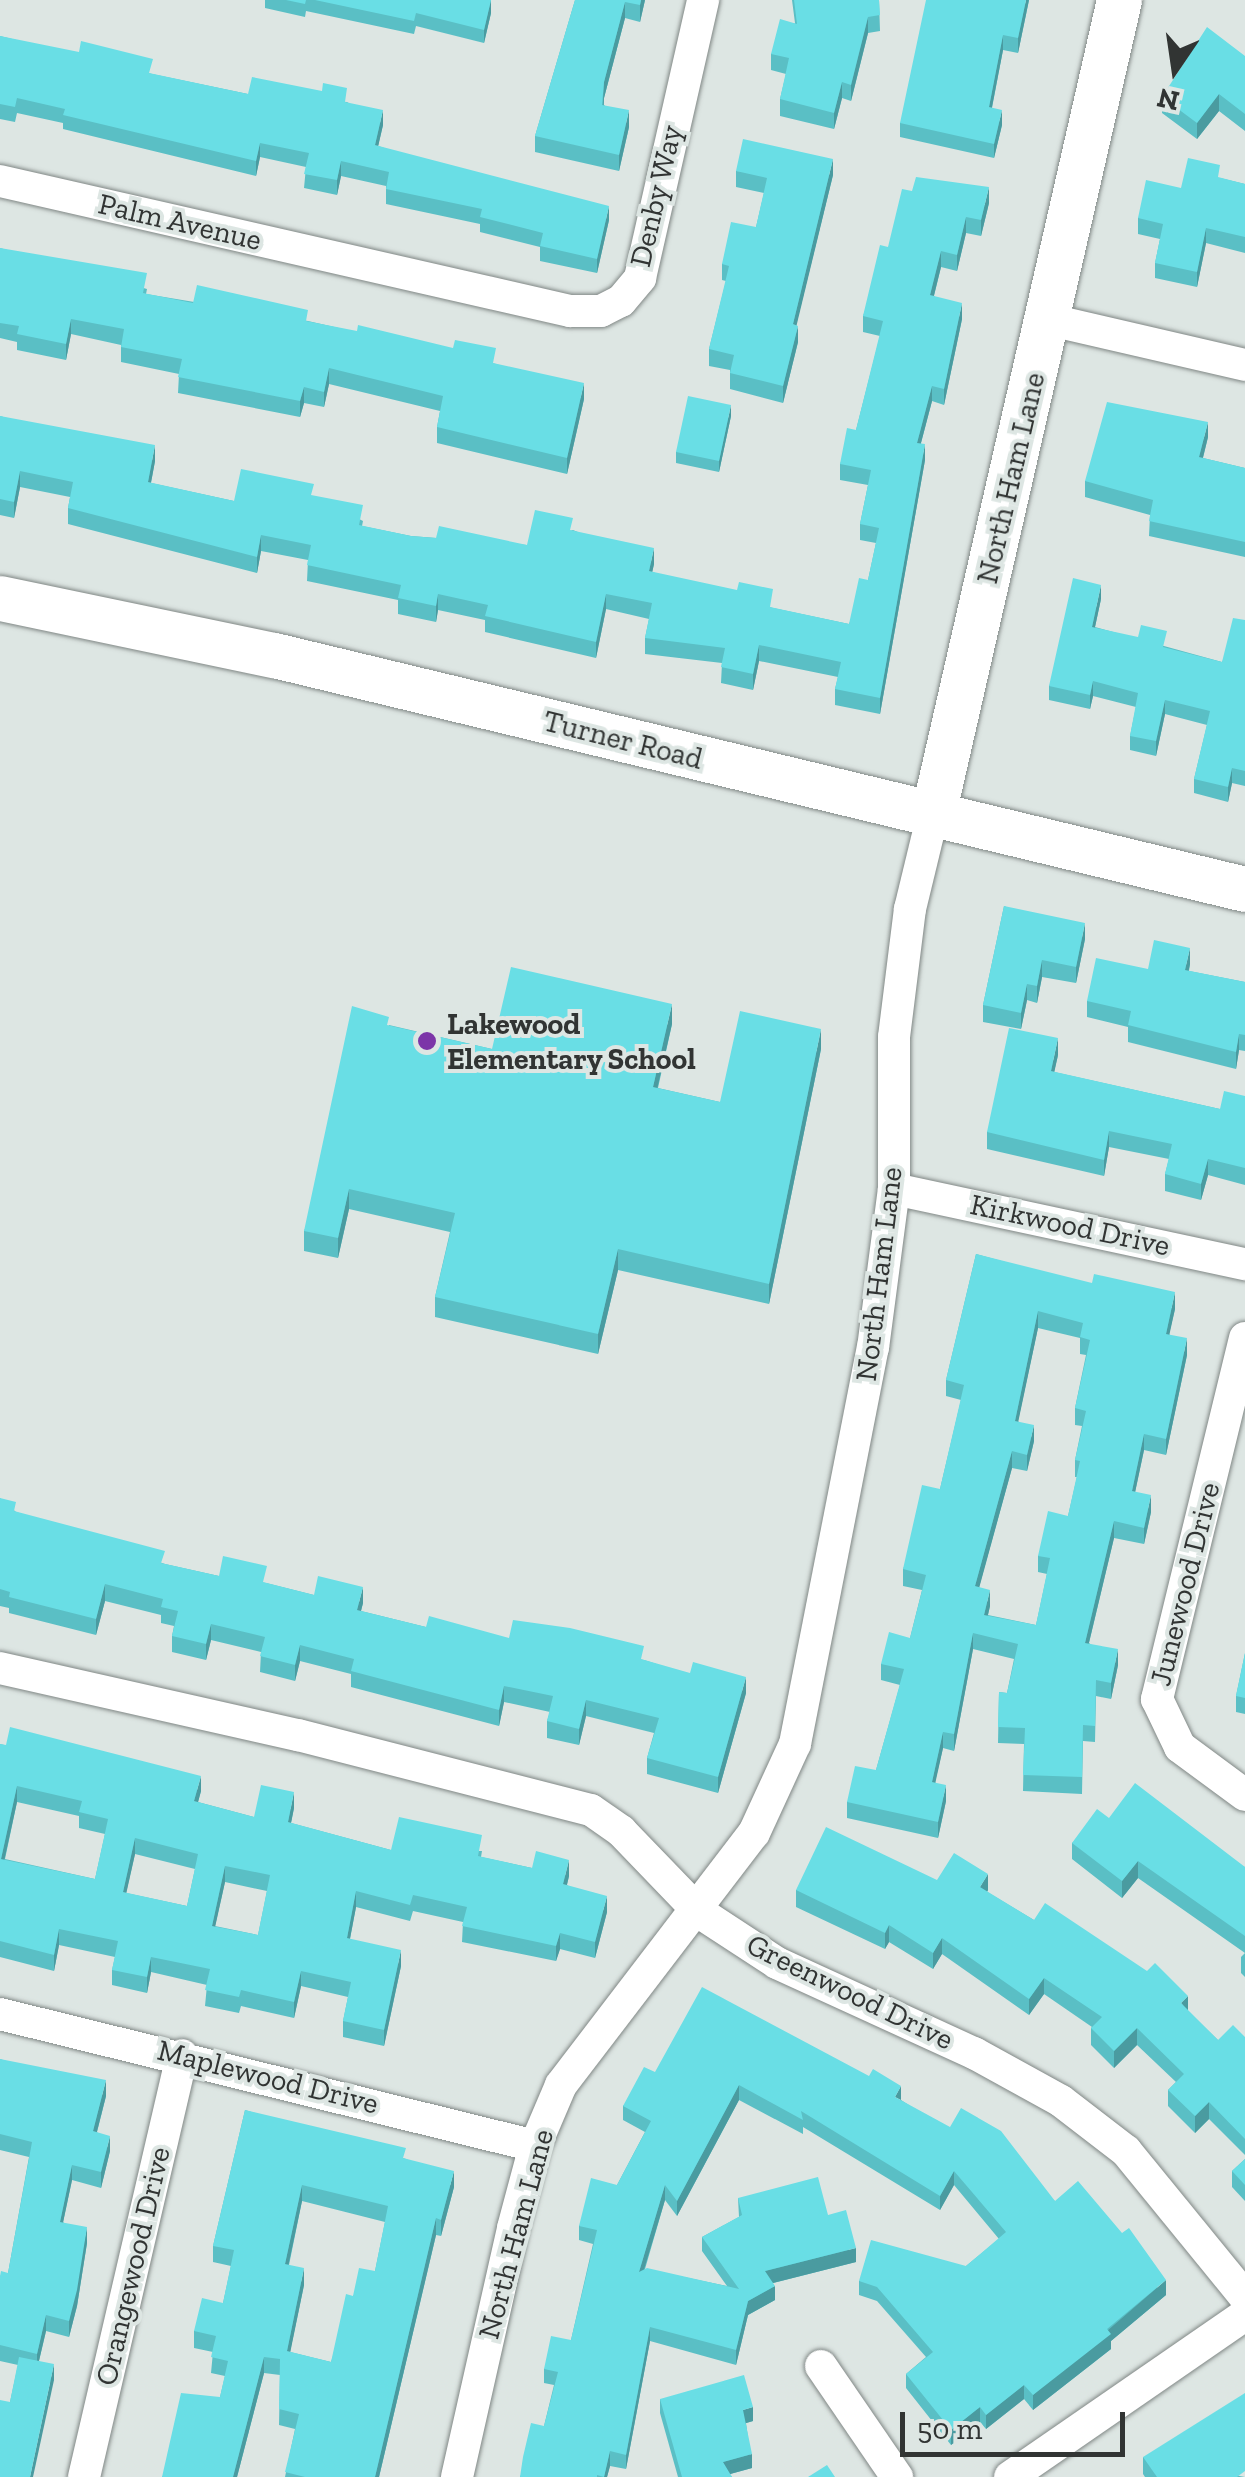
<!DOCTYPE html>
<style>
body{margin:0}
#map{position:relative;width:1245px;height:2477px;overflow:hidden;background:#dde6e3;font-family:"Zilla Slab",serif}
div>[style]{position:absolute}
[style*='--x']{left:calc(var(--x)*1px);top:calc(var(--y)*1px);width:calc(var(--w)*1px);rotate:calc(var(--a)*1deg)}
.roads{filter:drop-shadow(0 0 2px #808785) drop-shadow(0 0 2px #808785)}
.street>*{height:32px;margin:-16px;padding:0 16px;transform-origin:16px;border-radius:16px;background:#fff}
.secondary>*{height:45px;margin:-22.5px;padding:0 22.5px;transform-origin:22.5px;border-radius:22.5px;background:#fff}
.wall>*{inset:0;background:#5abfc5}
.shaded-wall>*{inset:0;background:#4a9ba0}
.building>*{inset:0;background:#69dee5}
.dots>*{width:28px;height:28px;translate:-50% -50%;box-sizing:border-box;border:5px solid #dde6e3;border-radius:50%}
span{translate:-50% -50%;white-space:nowrap;text-align:center;line-height:1.15;-webkit-text-stroke:8px #dde6e3;paint-order:stroke}
.street-label{font-size:30px;color:#313433}
.poi-label{font-size:30px;color:#313433;font-weight:700}
.left{translate:0 -50%;text-align:left}
.north{position:absolute;left:1125px;top:20px;width:100px;height:100px;-webkit-text-stroke:8px #dde6e3;paint-order:stroke;rotate:193deg;font-size:28px;font-weight:700;line-height:40px;text-align:center;color:#313433}
.north::after{content:'';display:block;margin:auto;width:35px;height:45px;background:#313433;clip-path:polygon(50% 0,100% 100%,50% 72%,0 100%)}
.scale{position:absolute;left:900px;top:2412px;width:225px;height:45px;box-sizing:border-box;border:5px solid #313433;border-top:0;padding-left:12px;font-size:30px;line-height:35px;white-space:nowrap;color:#313433;-webkit-text-stroke:8px #dde6e3;paint-order:stroke}
</style>
<div id="map">
<div class="roads">
<div class="street">
<i style="--x:0;--y:181;--w:585;--a:12.85"></i>
<i style="--x:570;--y:311;--w:31;--a:0"></i>
<i style="--x:601;--y:311;--w:22;--a:-27"></i>
<i style="--x:621;--y:301;--w:30;--a:-50"></i>
<i style="--x:640;--y:278;--w:285;--a:-77.2"></i>
<i style="--x:1046;--y:319;--w:204;--a:13"></i>
<i style="--x:894;--y:1189;--w:359;--a:12.1"></i>
<i style="--x:1245;--y:1338;--w:372;--a:103.7"></i>
<i style="--x:1157;--y:1699;--w:53;--a:64.4"></i>
<i style="--x:1180;--y:1747;--w:81;--a:36.4"></i>
<i style="--x:0;--y:1668;--w:305;--a:12.7"></i>
<i style="--x:298;--y:1735;--w:302;--a:14.4"></i>
<i style="--x:591;--y:1810;--w:37;--a:35"></i>
<i style="--x:621;--y:1831;--w:112;--a:46.1"></i>
<i style="--x:699;--y:1912;--w:93;--a:33.2"></i>
<i style="--x:777;--y:1963;--w:217;--a:24.6"></i>
<i style="--x:974;--y:2053;--w:99;--a:28.9"></i>
<i style="--x:1061;--y:2101;--w:82;--a:37.6"></i>
<i style="--x:1126;--y:2151;--w:188;--a:50.8"></i>
<i style="--x:0;--y:2014;--w:551;--a:13.86"></i>
<i style="--x:821;--y:2366;--w:135;--a:55.6"></i>
<i style="--x:84;--y:2477;--w:433;--a:-76.9"></i>
<i style="--x:457;--y:2477;--w:255;--a:-77.3"></i>
<i style="--x:513;--y:2228;--w:85;--a:-75"></i>
<i style="--x:535;--y:2146;--w:66;--a:-66.9"></i>
<i style="--x:561;--y:2085;--w:317;--a:-52.6"></i>
<i style="--x:754;--y:1833;--w:98;--a:-65.3"></i>
<i style="--x:795;--y:1744;--w:404;--a:-78.9"></i>
<i style="--x:873;--y:1348;--w:160;--a:-82.5"></i>
<i style="--x:894;--y:1189;--w:152;--a:-90"></i>
<i style="--x:894;--y:1037;--w:129;--a:-82.9"></i>
<i style="--x:910;--y:909;--w:98;--a:-76.4"></i>
<i style="--x:1010;--y:2477;--w:285;--a:-34.6"></i>
</div>
<div class="secondary">
<i style="--x:0;--y:598;--w:280;--a:11.8"></i>
<i style="--x:274;--y:655;--w:999;--a:13.55"></i>
<i style="--x:933;--y:814;--w:835;--a:-77.13"></i>
</div>
</div>
<div class="wall">
<i style="clip-path:polygon(265px 0,491px 0,491px 13px,484px 43px,416px 26px,414px 34px,306px 11px,305px 17px,265px 8px)"></i>
<i style="clip-path:polygon(575px 0,645px 0,640px 22px,625px 18px,604px 98px,604px 105px,629px 127px,619px 171px,535px 152px,535px 136px)"></i>
<i style="clip-path:polygon(792px 0,879px 0,880px 31px,868px 33px,851px 101px,842px 98px,834px 129px,780px 116px,780px 99px,786px 74px,771px 70px,771px 54px,795px 23px)"></i>
<i style="clip-path:polygon(1029px 0,1018px 53px,1003px 50px,992px 108px,1002px 125px,994px 158px,900px 137px,900px 123px)"></i>
<i style="clip-path:polygon(0 36px,152px 74px,248px 94px,347px 102px,383px 125px,378px 146px,609px 220px,597px 273px,540px 261px,540px 247px,480px 232px,480px 224px,386px 204px,386px 186px,341px 176px,337px 195px,304px 188px,306px 167px,260px 157px,256px 176px,63px 129px,63px 123px,17px 113px,15px 122px,0 119px)"></i>
<i style="clip-path:polygon(1245px 56px,1245px 131px,1219px 111px,1197px 139px,1162px 113px,1162px 97px)"></i>
<i style="clip-path:polygon(736px 171px,833px 175px,796px 325px,798px 342px,783px 403px,730px 389px,730px 370px,709px 366px,709px 349px,726px 281px,722px 280px,722px 264px,756px 227px,764px 193px,736px 187px)"></i>
<i style="clip-path:polygon(1220px 178px,1245px 184px,1245px 253px,1206px 243px,1197px 287px,1155px 278px,1155px 263px,1160px 239px,1138px 234px,1138px 218px,1181px 188px)"></i>
<i style="clip-path:polygon(989px 203px,981px 236px,966px 233px,957px 271px,941px 267px,934px 296px,962px 319px,944px 405px,932px 401px,921px 443px,925px 460px,880px 714px,835px 705px,835px 689px,838px 677px,759px 661px,753px 690px,721px 683px,722px 663px,645px 654px,645px 638px,649px 619px,606px 609px,596px 658px,485px 632px,485px 620px,438px 610px,436px 622px,398px 614px,398px 600px,307px 581px,308px 560px,261px 551px,257px 573px,68px 524px,68px 508px,70px 497px,20px 487px,14px 518px,0 515px,0 416px,155px 461px,151px 483px,234px 501px,314px 496px,363px 521px,362px 526px,411px 536px,527px 545px,573px 530px,654px 564px,652px 572px,773px 608px,849px 624px,868px 580px,876px 543px,860px 540px,860px 524px,868px 485px,840px 480px,840px 464px,856px 430px,880px 336px,863px 332px,863px 316px,888px 247px)"></i>
<i style="clip-path:polygon(0 248px,147px 289px,146px 294px,308px 321px,496px 364px,584px 399px,567px 474px,437px 443px,437px 427px,440px 411px,329px 384px,324px 407px,304px 403px,300px 417px,178px 393px,179px 374px,121px 362px,121px 345px,71px 334px,66px 360px,17px 350px,17px 342px,0 338px)"></i>
<i style="clip-path:polygon(731px 416px,719px 472px,676px 463px,676px 452px)"></i>
<i style="clip-path:polygon(1208px 437px,1203px 458px,1245px 468px,1245px 557px,1149px 536px,1150px 515px,1085px 497px,1085px 481px)"></i>
<i style="clip-path:polygon(1101px 599px,1095px 627px,1222px 662px,1245px 620px,1245px 786px,1232px 783px,1228px 802px,1194px 793px,1194px 779px,1207px 725px,1165px 714px,1156px 756px,1130px 750px,1130px 736px,1136px 707px,1093px 696px,1090px 709px,1049px 700px,1049px 686px)"></i>
<i style="clip-path:polygon(1004px 906px,1085px 939px,1076px 983px,1042px 977px,1037px 1003px,1027px 1000px,1021px 1029px,983px 1022px,983px 1005px)"></i>
<i style="clip-path:polygon(1190px 964px,1189px 971px,1245px 982px,1245px 1051px,1239px 1050px,1236px 1069px,1128px 1042px,1128px 1027px,1087px 1017px,1087px 1001px,1148px 969px)"></i>
<i style="clip-path:polygon(672px 1024px,658px 1088px,720px 1102px,821px 1049px,769px 1304px,618px 1270px,598px 1354px,435px 1317px,435px 1297px,450px 1232px,349px 1209px,338px 1258px,304px 1251px,304px 1231px,389px 1025px,492px 1049px)"></i>
<i style="clip-path:polygon(1058px 1055px,1054px 1072px,1220px 1109px,1245px 1096px,1245px 1185px,1208px 1175px,1201px 1200px,1165px 1191px,1165px 1174px,1169px 1159px,1109px 1147px,1104px 1176px,987px 1149px,987px 1132px)"></i>
<i style="clip-path:polygon(evenodd,976px 1254px,1175px 1309px,1169px 1334px,1187px 1355px,1166px 1455px,1144px 1450px,1135px 1492px,1151px 1512px,1144px 1544px,1114px 1538px,1089px 1643px,1118px 1665px,1111px 1699px,1096px 1696px,1095px 1742px,1083px 1741px,1082px 1794px,1023px 1791px,1024px 1744px,998px 1743px,999px 1692px,1007px 1693px,1014px 1659px,973px 1649px,954px 1751px,943px 1748px,935px 1782px,946px 1801px,938px 1838px,847px 1818px,847px 1802px,876px 1770px,900px 1685px,881px 1680px,881px 1664px,910px 1638px,922px 1590px,903px 1586px,903px 1569px,940px 1489px,961px 1400px,946px 1396px,946px 1380px,976px 1254px,1038px 1328px,1080px 1338px,1080px 1354px,1086px 1355px,1075px 1408px,1075px 1425px,1082px 1426px,1075px 1460px,1075px 1477px,1077px 1477px,1068px 1516px,1038px 1556px,1038px 1572px,1047px 1574px,1036px 1625px,988px 1615px,990px 1606px,979px 1587px,1012px 1468px,1027px 1471px,1034px 1441px,1018px 1421px,1038px 1328px)"></i>
<i style="clip-path:polygon(0 1498px,16px 1512px,165px 1564px,219px 1576px,266px 1583px,314px 1595px,363px 1603px,361px 1611px,426px 1627px,644px 1660px,746px 1693px,718px 1793px,647px 1774px,647px 1758px,654px 1733px,586px 1716px,579px 1745px,547px 1738px,547px 1721px,550px 1712px,504px 1702px,499px 1726px,351px 1687px,351px 1674px,300px 1661px,295px 1681px,260px 1672px,261px 1652px,211px 1640px,206px 1660px,172px 1652px,172px 1636px,174px 1626px,161px 1623px,161px 1615px,105px 1601px,96px 1635px,9px 1613px,9px 1608px,0 1606px)"></i>
<i style="clip-path:polygon(1245px 1653px,1245px 1714px,1236px 1712px,1236px 1696px)"></i>
<i style="clip-path:polygon(evenodd,0 1744px,201px 1791px,198px 1802px,254px 1817px,294px 1808px,291px 1823px,391px 1850px,482px 1851px,481px 1857px,569px 1876px,567px 1885px,607px 1912px,595px 1958px,560px 1949px,556px 1961px,462px 1942px,463px 1922px,413px 1911px,410px 1921px,356px 1907px,350px 1939px,401px 1966px,384px 2046px,343px 2037px,343px 2021px,348px 1997px,301px 1986px,294px 2018px,241px 2006px,239px 2013px,205px 2006px,207px 1985px,151px 1972px,147px 1993px,112px 1985px,112px 1970px,115px 1957px,59px 1945px,54px 1971px,0 1957px,0 1744px,17px 1802px,79px 1816px,79px 1828px,105px 1834px,95px 1879px,5px 1859px,17px 1802px,0 1744px,135px 1854px,195px 1869px,187px 1906px,126px 1893px,135px 1854px,0 1744px,225px 1882px,267px 1891px,258px 1935px,215px 1926px,225px 1882px)"></i>
<i style="clip-path:polygon(1109px 1818px,1245px 1867px,1245px 1953px,1138px 1878px,1122px 1898px,1072px 1859px,1072px 1843px)"></i>
<i style="clip-path:polygon(937px 1880px,988px 1890px,987px 1892px,1034px 1920px,1188px 2011px,1218px 2040px,1245px 2037px,1245px 2155px,1209px 2119px,1195px 2133px,1168px 2106px,1168px 2090px,1176px 2082px,1137px 2045px,1114px 2068px,1091px 2045px,1091px 2028px,1092px 2027px,1044px 1994px,1029px 2015px,942px 1954px,933px 1969px,889px 1942px,885px 1949px,796px 1907px,796px 1890px)"></i>
<i style="clip-path:polygon(1245px 1953px,1245px 1977px,1241px 1973px,1241px 1957px)"></i>
<i style="clip-path:polygon(0 2059px,106px 2096px,97px 2132px,110px 2151px,101px 2188px,72px 2180px,63px 2222px,87px 2243px,77px 2306px,69px 2337px,46px 2331px,39px 2361px,54px 2380px,10px 2402px,18px 2365px,0 2361px,0 2276px,8px 2273px,29px 2157px,0 2150px)"></i>
<i style="clip-path:polygon(655px 2072px,901px 2100px,1055px 2201px,1166px 2295px,1111px 2341px,1111px 2349px,1033px 2410px,1024px 2399px,986px 2429px,980px 2422px,951px 2445px,906px 2388px,906px 2374px,926px 2357px,877px 2301px,859px 2295px,859px 2281px,966px 2266px,999px 2239px,954px 2185px,940px 2210px,803px 2127px,803px 2134px,739px 2100px,677px 2216px,665px 2200px,645px 2269px,727px 2286px,702px 2251px,702px 2237px,739px 2217px,738px 2198px,828px 2215px,856px 2262px,773px 2283px,775px 2300px,748px 2315px,736px 2365px,650px 2341px,626px 2469px,610px 2466px,607px 2477px,520px 2477px,544px 2426px,554px 2385px,544px 2383px,544px 2369px,571px 2340px,593px 2244px,579px 2240px,579px 2226px,617px 2185px,645px 2132px,623px 2120px,623px 2106px)"></i>
<i style="clip-path:polygon(evenodd,245px 2110px,406px 2159px,454px 2187px,441px 2236px,436px 2235px,379px 2477px,285px 2477px,295px 2429px,279px 2425px,280px 2375px,264px 2373px,237px 2477px,162px 2477px,220px 2397px,225px 2376px,211px 2373px,213px 2352px,194px 2348px,194px 2331px,223px 2303px,231px 2266px,213px 2262px,213px 2246px,245px 2110px,302px 2201px,385px 2222px,375px 2271px,353px 2296px,331px 2362px,290px 2352px,304px 2285px,289px 2265px,302px 2201px)"></i>
<i style="clip-path:polygon(1245px 2159px,1245px 2201px,1232px 2187px,1232px 2171px)"></i>
<i style="clip-path:polygon(660px 2399px,753px 2421px,746px 2423px,752px 2468px,730px 2474px,732px 2477px,678px 2477px,660px 2413px)"></i>
<i style="clip-path:polygon(1143px 2457px,1245px 2477px,1145px 2477px,1143px 2474px)"></i>
</div>
<div class="shaded-wall">
<i style="clip-path:polygon(491px 0,491px 13px,484px 43px,484px 30px)"></i>
<i style="clip-path:polygon(641px 0,645px 0,640px 22px,640px 5px)"></i>
<i style="clip-path:polygon(1026px 0,1029px 0,1018px 53px,1018px 38px)"></i>
<i style="clip-path:polygon(625px 2px,625px 18px,604px 98px,602px 121px,604px 82px)"></i>
<i style="clip-path:polygon(868px 17px,868px 33px,851px 101px,851px 85px)"></i>
<i style="clip-path:polygon(1003px 35px,1003px 50px,989px 122px,989px 107px,994px 81px)"></i>
<i style="clip-path:polygon(842px 82px,842px 98px,834px 129px,834px 113px)"></i>
<i style="clip-path:polygon(1219px 94px,1219px 111px,1197px 139px,1197px 123px)"></i>
<i style="clip-path:polygon(383px 110px,383px 125px,375px 160px,375px 145px)"></i>
<i style="clip-path:polygon(629px 110px,629px 127px,619px 171px,619px 155px)"></i>
<i style="clip-path:polygon(1002px 110px,1002px 125px,994px 158px,994px 144px)"></i>
<i style="clip-path:polygon(260px 143px,260px 157px,256px 176px,256px 161px)"></i>
<i style="clip-path:polygon(833px 159px,833px 175px,793px 340px,793px 324px)"></i>
<i style="clip-path:polygon(341px 161px,341px 176px,337px 195px,337px 180px)"></i>
<i style="clip-path:polygon(989px 187px,989px 203px,981px 236px,981px 220px)"></i>
<i style="clip-path:polygon(609px 206px,609px 220px,597px 273px,597px 259px)"></i>
<i style="clip-path:polygon(966px 217px,966px 233px,957px 271px,957px 255px)"></i>
<i style="clip-path:polygon(1206px 228px,1206px 243px,1197px 287px,1197px 272px)"></i>
<i style="clip-path:polygon(941px 251px,941px 267px,930px 311px,930px 295px)"></i>
<i style="clip-path:polygon(962px 303px,962px 319px,944px 405px,944px 389px)"></i>
<i style="clip-path:polygon(71px 319px,71px 334px,66px 360px,66px 344px)"></i>
<i style="clip-path:polygon(798px 326px,798px 342px,783px 403px,783px 386px)"></i>
<i style="clip-path:polygon(329px 368px,329px 384px,324px 407px,324px 392px)"></i>
<i style="clip-path:polygon(584px 383px,584px 399px,567px 474px,567px 458px)"></i>
<i style="clip-path:polygon(932px 386px,932px 401px,917px 458px,917px 443px)"></i>
<i style="clip-path:polygon(304px 387px,304px 403px,300px 417px,300px 401px)"></i>
<i style="clip-path:polygon(731px 405px,731px 416px,719px 472px,719px 461px)"></i>
<i style="clip-path:polygon(1208px 422px,1208px 437px,1199px 473px,1199px 457px)"></i>
<i style="clip-path:polygon(925px 444px,925px 460px,880px 714px,880px 698px)"></i>
<i style="clip-path:polygon(155px 445px,155px 461px,148px 498px,148px 482px)"></i>
<i style="clip-path:polygon(20px 471px,20px 487px,14px 518px,14px 502px)"></i>
<i style="clip-path:polygon(261px 535px,261px 551px,257px 573px,257px 557px)"></i>
<i style="clip-path:polygon(654px 548px,654px 564px,649px 587px,649px 571px)"></i>
<i style="clip-path:polygon(1101px 585px,1101px 599px,1092px 641px,1092px 627px)"></i>
<i style="clip-path:polygon(438px 594px,438px 610px,436px 622px,436px 606px)"></i>
<i style="clip-path:polygon(606px 594px,606px 609px,596px 658px,596px 642px)"></i>
<i style="clip-path:polygon(759px 645px,759px 661px,753px 690px,753px 674px)"></i>
<i style="clip-path:polygon(1093px 681px,1093px 696px,1090px 709px,1090px 695px)"></i>
<i style="clip-path:polygon(1165px 700px,1165px 714px,1156px 756px,1156px 741px)"></i>
<i style="clip-path:polygon(1232px 768px,1232px 783px,1228px 802px,1228px 787px)"></i>
<i style="clip-path:polygon(1085px 923px,1085px 939px,1076px 983px,1076px 967px)"></i>
<i style="clip-path:polygon(1190px 948px,1190px 964px,1185px 987px,1185px 970px)"></i>
<i style="clip-path:polygon(1042px 960px,1042px 977px,1037px 1003px,1037px 986px)"></i>
<i style="clip-path:polygon(1027px 984px,1027px 1000px,1021px 1029px,1021px 1013px)"></i>
<i style="clip-path:polygon(672px 1004px,672px 1024px,653px 1107px,653px 1087px)"></i>
<i style="clip-path:polygon(821px 1029px,821px 1049px,769px 1304px,769px 1284px)"></i>
<i style="clip-path:polygon(1239px 1034px,1239px 1050px,1236px 1069px,1236px 1052px)"></i>
<i style="clip-path:polygon(1058px 1038px,1058px 1055px,1051px 1087px,1051px 1071px)"></i>
<i style="clip-path:polygon(1109px 1131px,1109px 1147px,1104px 1176px,1104px 1160px)"></i>
<i style="clip-path:polygon(1208px 1159px,1208px 1175px,1201px 1200px,1201px 1184px)"></i>
<i style="clip-path:polygon(349px 1189px,349px 1209px,338px 1258px,338px 1238px)"></i>
<i style="clip-path:polygon(618px 1249px,618px 1270px,598px 1354px,598px 1334px)"></i>
<i style="clip-path:polygon(1175px 1292px,1175px 1309px,1166px 1350px,1166px 1334px)"></i>
<i style="clip-path:polygon(1038px 1311px,1038px 1328px,1015px 1437px,1015px 1421px)"></i>
<i style="clip-path:polygon(1187px 1338px,1187px 1355px,1166px 1455px,1166px 1439px)"></i>
<i style="clip-path:polygon(1034px 1425px,1034px 1441px,1027px 1471px,1027px 1455px)"></i>
<i style="clip-path:polygon(1144px 1434px,1144px 1450px,1132px 1507px,1132px 1491px)"></i>
<i style="clip-path:polygon(1012px 1451px,1012px 1468px,975px 1603px,975px 1586px)"></i>
<i style="clip-path:polygon(1151px 1495px,1151px 1512px,1144px 1544px,1144px 1528px)"></i>
<i style="clip-path:polygon(1114px 1521px,1114px 1538px,1085px 1659px,1085px 1643px)"></i>
<i style="clip-path:polygon(105px 1584px,105px 1601px,96px 1635px,96px 1619px)"></i>
<i style="clip-path:polygon(363px 1587px,363px 1603px,357px 1626px,357px 1610px)"></i>
<i style="clip-path:polygon(990px 1590px,990px 1606px,984px 1631px,984px 1615px)"></i>
<i style="clip-path:polygon(211px 1624px,211px 1640px,206px 1660px,206px 1644px)"></i>
<i style="clip-path:polygon(973px 1633px,973px 1649px,954px 1751px,954px 1734px)"></i>
<i style="clip-path:polygon(300px 1645px,300px 1661px,295px 1681px,295px 1665px)"></i>
<i style="clip-path:polygon(1118px 1649px,1118px 1665px,1111px 1699px,1111px 1683px)"></i>
<i style="clip-path:polygon(746px 1677px,746px 1693px,718px 1793px,718px 1777px)"></i>
<i style="clip-path:polygon(504px 1686px,504px 1702px,499px 1726px,499px 1710px)"></i>
<i style="clip-path:polygon(586px 1700px,586px 1716px,579px 1745px,579px 1729px)"></i>
<i style="clip-path:polygon(943px 1732px,943px 1748px,932px 1798px,932px 1782px)"></i>
<i style="clip-path:polygon(201px 1776px,201px 1791px,194px 1817px,194px 1801px)"></i>
<i style="clip-path:polygon(946px 1785px,946px 1801px,938px 1838px,938px 1822px)"></i>
<i style="clip-path:polygon(17px 1786px,17px 1802px,1px 1875px,1px 1859px)"></i>
<i style="clip-path:polygon(294px 1792px,294px 1808px,288px 1838px,288px 1822px)"></i>
<i style="clip-path:polygon(135px 1838px,135px 1854px,123px 1908px,123px 1892px)"></i>
<i style="clip-path:polygon(569px 1860px,569px 1876px,563px 1900px,563px 1884px)"></i>
<i style="clip-path:polygon(1138px 1861px,1138px 1878px,1122px 1898px,1122px 1881px)"></i>
<i style="clip-path:polygon(225px 1866px,225px 1882px,212px 1941px,212px 1926px)"></i>
<i style="clip-path:polygon(988px 1874px,988px 1890px,980px 1903px,980px 1887px)"></i>
<i style="clip-path:polygon(356px 1891px,356px 1907px,347px 1954px,347px 1938px)"></i>
<i style="clip-path:polygon(607px 1896px,607px 1912px,595px 1958px,595px 1942px)"></i>
<i style="clip-path:polygon(889px 1925px,889px 1942px,885px 1949px,885px 1933px)"></i>
<i style="clip-path:polygon(59px 1929px,59px 1945px,54px 1971px,54px 1955px)"></i>
<i style="clip-path:polygon(560px 1933px,560px 1949px,556px 1961px,556px 1946px)"></i>
<i style="clip-path:polygon(942px 1938px,942px 1954px,933px 1969px,933px 1953px)"></i>
<i style="clip-path:polygon(401px 1950px,401px 1966px,384px 2046px,384px 2030px)"></i>
<i style="clip-path:polygon(151px 1957px,151px 1972px,147px 1993px,147px 1977px)"></i>
<i style="clip-path:polygon(301px 1971px,301px 1986px,294px 2018px,294px 2002px)"></i>
<i style="clip-path:polygon(1044px 1978px,1044px 1994px,1029px 2015px,1029px 1999px)"></i>
<i style="clip-path:polygon(1188px 1996px,1188px 2012px,1181px 2003px)"></i>
<i style="clip-path:polygon(1137px 2028px,1137px 2045px,1114px 2068px,1114px 2051px)"></i>
<i style="clip-path:polygon(106px 2080px,106px 2096px,93px 2147px,93px 2131px)"></i>
<i style="clip-path:polygon(739px 2085px,739px 2100px,677px 2216px,677px 2201px)"></i>
<i style="clip-path:polygon(901px 2086px,901px 2100px,895px 2097px)"></i>
<i style="clip-path:polygon(1209px 2102px,1209px 2119px,1195px 2133px,1195px 2116px)"></i>
<i style="clip-path:polygon(110px 2136px,110px 2151px,101px 2188px,101px 2172px)"></i>
<i style="clip-path:polygon(72px 2165px,72px 2180px,60px 2237px,60px 2222px)"></i>
<i style="clip-path:polygon(454px 2171px,454px 2187px,441px 2236px,441px 2220px)"></i>
<i style="clip-path:polygon(954px 2171px,954px 2185px,940px 2210px,940px 2196px)"></i>
<i style="clip-path:polygon(302px 2185px,302px 2201px,285px 2281px,285px 2264px)"></i>
<i style="clip-path:polygon(665px 2185px,665px 2200px,639px 2286px,639px 2272px)"></i>
<i style="clip-path:polygon(436px 2218px,436px 2235px,379px 2477px,375px 2477px)"></i>
<i style="clip-path:polygon(87px 2227px,87px 2243px,77px 2306px,69px 2337px,69px 2321px)"></i>
<i style="clip-path:polygon(856px 2248px,856px 2262px,765px 2285px,765px 2271px)"></i>
<i style="clip-path:polygon(304px 2268px,304px 2285px,287px 2368px,287px 2351px)"></i>
<i style="clip-path:polygon(1166px 2280px,1166px 2295px,1111px 2341px,1111px 2349px,1033px 2410px,1033px 2395px)"></i>
<i style="clip-path:polygon(775px 2286px,775px 2300px,748px 2315px,736px 2365px,736px 2350px,748px 2301px)"></i>
<i style="clip-path:polygon(46px 2315px,46px 2331px,37px 2369px,37px 2354px)"></i>
<i style="clip-path:polygon(650px 2327px,650px 2341px,626px 2469px,626px 2455px)"></i>
<i style="clip-path:polygon(264px 2357px,264px 2373px,237px 2477px,233px 2477px)"></i>
<i style="clip-path:polygon(54px 2364px,54px 2380px,33px 2477px,30px 2477px)"></i>
<i style="clip-path:polygon(1024px 2385px,1024px 2399px,986px 2429px,986px 2415px)"></i>
<i style="clip-path:polygon(753px 2407px,753px 2421px,743px 2424px,743px 2410px)"></i>
<i style="clip-path:polygon(980px 2407px,980px 2422px,951px 2445px,951px 2430px)"></i>
<i style="clip-path:polygon(610px 2451px,610px 2466px,607px 2477px,604px 2477px)"></i>
<i style="clip-path:polygon(752px 2454px,752px 2468px,723px 2476px,723px 2462px)"></i>
</div>
<div class="building">
<i style="clip-path:polygon(286px 0,306px 0,305px 4px)"></i>
<i style="clip-path:polygon(315px 0,491px 0,484px 30px,416px 13px,414px 21px)"></i>
<i style="clip-path:polygon(575px 0,641px 0,640px 5px,625px 2px,604px 82px,602px 105px,629px 110px,619px 155px,535px 136px)"></i>
<i style="clip-path:polygon(794px 0,879px 0,880px 15px,868px 17px,851px 85px,842px 82px,834px 113px,780px 99px,789px 58px,771px 54px,780px 19px,797px 24px)"></i>
<i style="clip-path:polygon(926px 0,1026px 0,1018px 38px,1003px 35px,989px 107px,1002px 110px,994px 144px,900px 123px)"></i>
<i style="clip-path:polygon(1207px 27px,1245px 56px,1245px 114px,1219px 94px,1197px 123px,1162px 97px)"></i>
<i style="clip-path:polygon(0 36px,79px 52px,81px 41px,153px 59px,149px 73px,248px 94px,252px 77px,322px 91px,323px 83px,347px 88px,345px 102px,383px 110px,375px 145px,609px 206px,597px 259px,540px 246px,543px 233px,480px 217px,482px 209px,386px 189px,389px 172px,341px 161px,337px 180px,304px 174px,309px 153px,260px 143px,256px 161px,63px 115px,65px 109px,17px 98px,15px 107px,0 104px)"></i>
<i style="clip-path:polygon(743px 139px,833px 159px,793px 324px,798px 326px,783px 386px,730px 373px,734px 355px,709px 349px,729px 266px,722px 264px,731px 222px,756px 227px,767px 178px,736px 171px)"></i>
<i style="clip-path:polygon(1188px 158px,1220px 165px,1218px 177px,1245px 184px,1245px 237px,1206px 228px,1197px 272px,1155px 263px,1163px 224px,1138px 218px,1146px 180px,1181px 188px)"></i>
<i style="clip-path:polygon(916px 177px,989px 187px,981px 220px,966px 217px,957px 255px,941px 251px,930px 295px,962px 303px,944px 389px,932px 386px,917px 443px,925px 444px,880px 698px,835px 689px,841px 662px,759px 645px,753px 674px,721px 667px,725px 648px,645px 638px,652px 603px,606px 594px,596px 642px,485px 616px,488px 605px,438px 594px,436px 606px,398px 598px,401px 585px,307px 565px,311px 545px,261px 535px,257px 557px,68px 508px,73px 482px,20px 471px,14px 502px,0 499px,0 416px,155px 445px,148px 482px,234px 501px,241px 469px,314px 484px,311px 495px,363px 505px,359px 525px,411px 536px,436px 538px,439px 526px,527px 545px,535px 510px,573px 518px,570px 530px,654px 548px,649px 571px,737px 590px,739px 582px,773px 589px,770px 607px,849px 624px,859px 578px,868px 580px,879px 528px,860px 524px,871px 470px,840px 464px,847px 428px,856px 430px,883px 321px,863px 316px,880px 245px,888px 247px,902px 189px,912px 191px)"></i>
<i style="clip-path:polygon(0 248px,147px 273px,143px 293px,193px 303px,197px 285px,308px 310px,306px 321px,357px 331px,358px 325px,453px 348px,455px 340px,496px 348px,493px 363px,584px 383px,567px 458px,437px 427px,443px 396px,329px 368px,324px 392px,304px 387px,300px 401px,178px 377px,182px 359px,121px 347px,124px 329px,71px 319px,66px 344px,17px 334px,19px 326px,0 323px)"></i>
<i style="clip-path:polygon(688px 396px,731px 405px,719px 461px,676px 452px)"></i>
<i style="clip-path:polygon(1107px 402px,1208px 422px,1199px 457px,1245px 468px,1245px 542px,1149px 521px,1153px 500px,1085px 481px)"></i>
<i style="clip-path:polygon(1073px 578px,1101px 585px,1092px 627px,1138px 637px,1141px 625px,1167px 631px,1163px 647px,1222px 662px,1233px 618px,1245px 620px,1245px 771px,1232px 768px,1228px 787px,1194px 779px,1210px 711px,1165px 700px,1156px 741px,1130px 736px,1138px 693px,1093px 681px,1090px 695px,1049px 686px)"></i>
<i style="clip-path:polygon(1004px 906px,1085px 923px,1076px 967px,1042px 960px,1037px 986px,1027px 984px,1021px 1013px,983px 1005px)"></i>
<i style="clip-path:polygon(1154px 940px,1190px 948px,1185px 970px,1245px 982px,1245px 1035px,1239px 1034px,1236px 1052px,1128px 1025px,1131px 1011px,1087px 1001px,1096px 958px,1148px 969px)"></i>
<i style="clip-path:polygon(511px 967px,672px 1004px,653px 1087px,720px 1102px,740px 1011px,821px 1029px,769px 1284px,618px 1249px,598px 1334px,435px 1297px,455px 1213px,349px 1189px,338px 1238px,304px 1231px,352px 1006px,389px 1017px,387px 1025px,492px 1049px)"></i>
<i style="clip-path:polygon(1009px 1028px,1058px 1038px,1051px 1071px,1220px 1109px,1224px 1091px,1245px 1096px,1245px 1168px,1208px 1159px,1201px 1184px,1165px 1174px,1172px 1144px,1109px 1131px,1104px 1160px,987px 1132px)"></i>
<i style="clip-path:polygon(evenodd,976px 1254px,1092px 1283px,1094px 1274px,1175px 1292px,1166px 1334px,1187px 1338px,1166px 1439px,1144px 1434px,1132px 1491px,1151px 1495px,1144px 1528px,1114px 1521px,1085px 1643px,1118px 1649px,1111px 1683px,1096px 1680px,1095px 1726px,1083px 1725px,1082px 1777px,1023px 1775px,1025px 1728px,998px 1727px,999px 1692px,1007px 1693px,1018px 1644px,973px 1633px,954px 1734px,943px 1732px,932px 1782px,946px 1785px,938px 1822px,847px 1802px,855px 1766px,876px 1770px,904px 1669px,881px 1664px,889px 1632px,910px 1638px,926px 1575px,903px 1569px,922px 1485px,940px 1489px,964px 1385px,946px 1380px,976px 1254px,1038px 1311px,1083px 1323px,1080px 1337px,1090px 1340px,1075px 1408px,1086px 1411px,1075px 1460px,1080px 1461px,1068px 1516px,1048px 1511px,1038px 1556px,1050px 1558px,1036px 1625px,984px 1615px,990px 1590px,975px 1586px,1012px 1451px,1027px 1455px,1034px 1425px,1015px 1421px,1038px 1311px)"></i>
<i style="clip-path:polygon(0 1498px,16px 1502px,14px 1511px,165px 1551px,161px 1563px,219px 1576px,223px 1556px,267px 1566px,263px 1582px,314px 1595px,318px 1576px,363px 1587px,357px 1610px,426px 1627px,429px 1616px,509px 1638px,513px 1620px,570px 1628px,644px 1646px,641px 1659px,690px 1673px,693px 1662px,746px 1677px,718px 1777px,647px 1758px,659px 1718px,586px 1700px,579px 1729px,547px 1721px,553px 1696px,504px 1686px,499px 1710px,351px 1671px,354px 1659px,300px 1645px,295px 1665px,260px 1656px,265px 1637px,211px 1624px,206px 1644px,172px 1636px,178px 1611px,161px 1607px,163px 1599px,105px 1584px,96px 1619px,9px 1597px,10px 1592px,0 1589px)"></i>
<i style="clip-path:polygon(1245px 1653px,1245px 1698px,1236px 1696px)"></i>
<i style="clip-path:polygon(evenodd,10px 1727px,201px 1776px,194px 1801px,254px 1817px,261px 1785px,294px 1792px,288px 1822px,391px 1850px,399px 1817px,482px 1835px,478px 1856px,532px 1868px,536px 1851px,569px 1860px,563px 1884px,607px 1896px,595px 1942px,560px 1933px,556px 1946px,462px 1926px,467px 1907px,413px 1895px,410px 1905px,356px 1891px,347px 1938px,401px 1950px,384px 2030px,343px 2021px,351px 1982px,301px 1971px,294px 2002px,241px 1990px,239px 1997px,205px 1990px,210px 1969px,151px 1957px,147px 1977px,112px 1970px,118px 1941px,59px 1929px,54px 1955px,0 1941px,0 1744px,6px 1745px,10px 1727px,17px 1786px,82px 1801px,79px 1812px,108px 1819px,95px 1879px,1px 1859px,17px 1786px,10px 1727px,135px 1838px,198px 1854px,187px 1906px,123px 1892px,135px 1838px,10px 1727px,225px 1866px,270px 1875px,258px 1935px,212px 1926px,225px 1866px)"></i>
<i style="clip-path:polygon(1135px 1783px,1245px 1867px,1245px 1936px,1138px 1861px,1122px 1881px,1072px 1843px,1097px 1809px,1109px 1818px)"></i>
<i style="clip-path:polygon(826px 1827px,937px 1880px,954px 1853px,988px 1874px,980px 1887px,1034px 1920px,1045px 1903px,1147px 1971px,1155px 1963px,1188px 1996px,1181px 2003px,1218px 2040px,1233px 2025px,1245px 2037px,1245px 2139px,1209px 2102px,1195px 2116px,1168px 2090px,1184px 2074px,1137px 2028px,1114px 2051px,1091px 2028px,1102px 2017px,1044px 1978px,1029px 1999px,942px 1938px,933px 1953px,889px 1925px,885px 1933px,796px 1890px)"></i>
<i style="clip-path:polygon(702px 1987px,869px 2076px,873px 2069px,901px 2086px,895px 2097px,950px 2127px,961px 2108px,1001px 2131px,1055px 2201px,1078px 2181px,1122px 2233px,1129px 2228px,1166px 2280px,1107px 2329px,1111px 2334px,1033px 2395px,1024px 2385px,986px 2415px,980px 2407px,951px 2430px,906px 2374px,933px 2352px,877px 2287px,859px 2281px,871px 2240px,966px 2266px,1006px 2232px,954px 2171px,940px 2196px,801px 2111px,803px 2120px,739px 2085px,677px 2201px,665px 2185px,639px 2272px,647px 2268px,739px 2289px,702px 2237px,742px 2215px,738px 2198px,818px 2177px,828px 2215px,846px 2210px,856px 2248px,765px 2271px,775px 2286px,748px 2301px,736px 2350px,650px 2327px,626px 2455px,610px 2451px,604px 2477px,597px 2475px,597px 2477px,520px 2477px,523px 2457px,531px 2423px,544px 2426px,558px 2372px,544px 2369px,551px 2336px,571px 2340px,597px 2230px,579px 2226px,591px 2178px,617px 2185px,651px 2121px,623px 2106px,644px 2067px,655px 2072px)"></i>
<i style="clip-path:polygon(0 2059px,106px 2080px,93px 2131px,110px 2136px,101px 2172px,72px 2165px,60px 2222px,87px 2227px,77px 2290px,69px 2321px,46px 2315px,37px 2354px,0 2345px,0 2276px,1px 2271px,8px 2273px,32px 2142px,0 2134px)"></i>
<i style="clip-path:polygon(evenodd,245px 2110px,406px 2148px,403px 2158px,454px 2171px,441px 2220px,436px 2218px,375px 2477px,305px 2477px,285px 2472px,299px 2414px,279px 2409px,280px 2359px,264px 2357px,233px 2477px,162px 2477px,181px 2393px,220px 2397px,228px 2361px,211px 2357px,216px 2336px,194px 2331px,202px 2298px,223px 2303px,234px 2250px,213px 2246px,245px 2110px,302px 2185px,388px 2206px,375px 2271px,359px 2268px,353px 2296px,346px 2294px,331px 2362px,287px 2351px,304px 2268px,285px 2264px,302px 2185px)"></i>
<i style="clip-path:polygon(1245px 2159px,1245px 2185px,1232px 2171px)"></i>
<i style="clip-path:polygon(19px 2357px,54px 2364px,30px 2477px,0 2477px,0 2400px,10px 2402px)"></i>
<i style="clip-path:polygon(744px 2375px,753px 2407px,743px 2410px,752px 2454px,723px 2462px,732px 2477px,682px 2477px,660px 2399px)"></i>
<i style="clip-path:polygon(1245px 2393px,1245px 2471px,1237px 2477px,1157px 2477px,1143px 2457px)"></i>
<i style="clip-path:polygon(827px 2465px,835px 2477px,808px 2477px)"></i>
</div>
<div class="dots">
<i style="left:427px;top:1041px;background:#7c35a8"></i>
</div>
<div class="street-label">
<span style="left:656px;top:196px;rotate:-77deg">Denby Way</span>
<span style="left:180px;top:222px;rotate:13deg">Palm Avenue</span>
<span style="left:1011px;top:478px;rotate:-77deg">North Ham Lane</span>
<span style="left:623px;top:740px;rotate:14deg">Turner Road</span>
<span style="left:1070px;top:1225px;rotate:12deg">Kirkwood Drive</span>
<span style="left:879px;top:1274px;rotate:-83deg">North Ham Lane</span>
<span style="left:1185px;top:1584px;rotate:-76deg">Junewood Drive</span>
<span style="left:850px;top:1992px;rotate:26deg">Greenwood Drive</span>
<span style="left:268px;top:2077px;rotate:14deg">Maplewood Drive</span>
<span style="left:516px;top:2234px;rotate:-75deg">North Ham Lane</span>
<span style="left:133px;top:2266px;rotate:-77deg">Orangewood Drive</span>
</div>
<div class="poi-label">
<span class="left" style="left:447px;top:1041px">Lakewood<br>Elementary School</span>
</div>
<div class="north">N</div>
<div class="scale">50 m</div>
</div>
